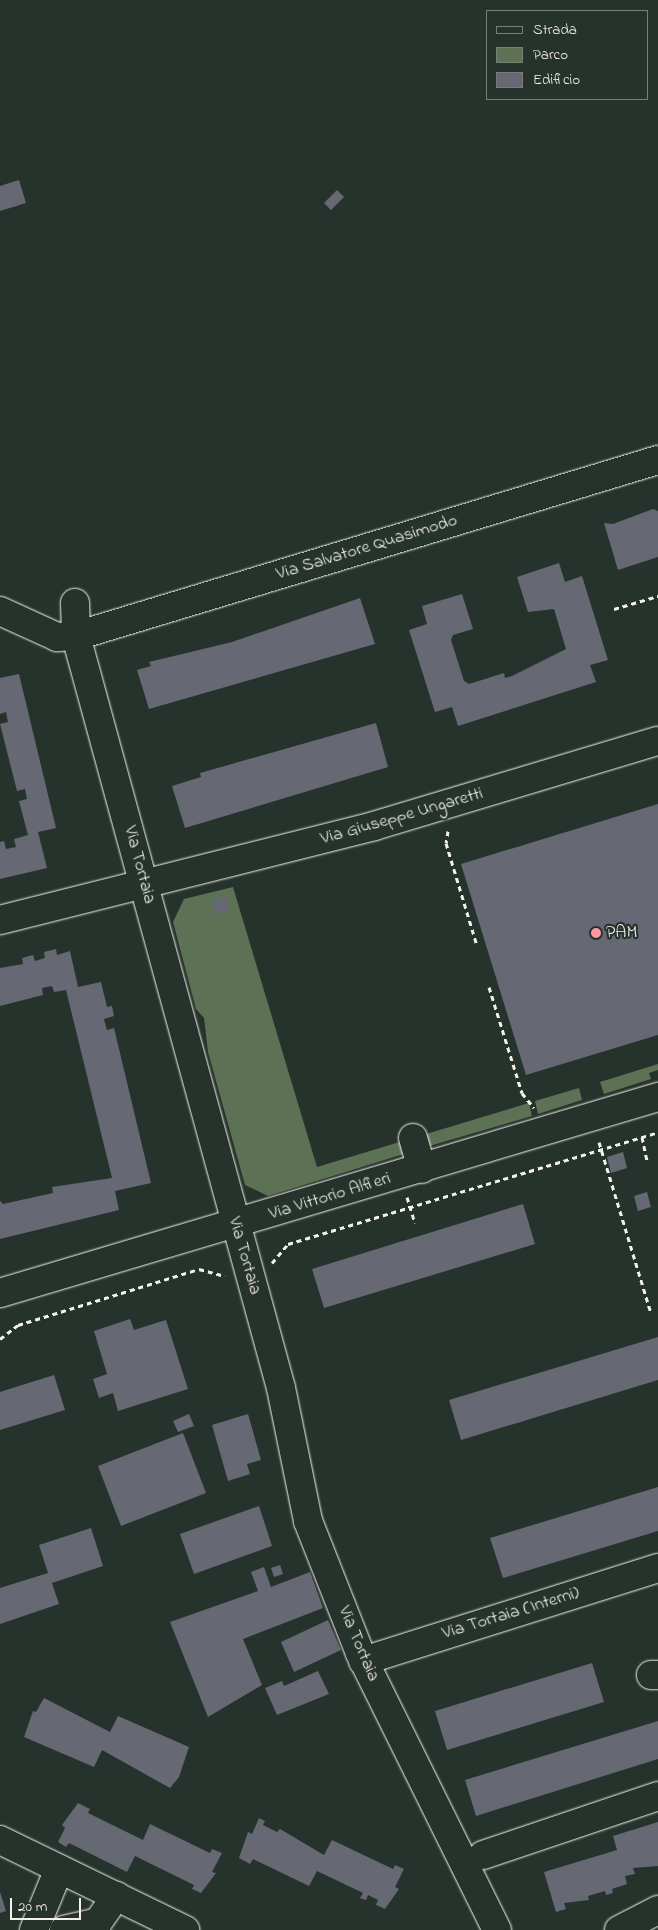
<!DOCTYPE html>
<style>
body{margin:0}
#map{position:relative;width:658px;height:1930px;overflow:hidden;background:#26332d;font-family:"Indie Flower",sans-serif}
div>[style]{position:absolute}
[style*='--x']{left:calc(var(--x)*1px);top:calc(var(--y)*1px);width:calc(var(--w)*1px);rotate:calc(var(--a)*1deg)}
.green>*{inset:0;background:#5d7155}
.building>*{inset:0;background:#666874}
.path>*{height:3px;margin-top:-1.5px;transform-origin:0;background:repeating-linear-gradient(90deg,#f4f1e8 0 5px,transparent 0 9px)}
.roads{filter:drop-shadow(0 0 1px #f4f1e8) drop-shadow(0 0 1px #f4f1e8)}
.minor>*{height:28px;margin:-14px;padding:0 14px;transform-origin:14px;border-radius:14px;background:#26332d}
.dots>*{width:14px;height:14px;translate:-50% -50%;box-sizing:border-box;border:2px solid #26332d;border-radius:50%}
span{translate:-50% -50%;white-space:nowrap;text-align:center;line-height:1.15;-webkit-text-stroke:4.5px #26332d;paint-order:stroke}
.street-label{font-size:18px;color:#f4f1e8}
.poi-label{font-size:18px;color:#f4f1e8}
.left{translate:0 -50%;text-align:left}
.legend{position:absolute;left:486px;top:10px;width:162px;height:90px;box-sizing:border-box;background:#26332d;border:1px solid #787f78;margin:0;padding:6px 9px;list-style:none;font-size:15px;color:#f4f1e8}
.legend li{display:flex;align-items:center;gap:10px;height:25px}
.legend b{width:25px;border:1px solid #787f78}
.scale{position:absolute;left:10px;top:1898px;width:71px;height:22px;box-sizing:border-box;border:2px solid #f4f1e8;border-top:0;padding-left:6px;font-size:15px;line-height:18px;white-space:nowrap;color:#f4f1e8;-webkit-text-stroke:4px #26332d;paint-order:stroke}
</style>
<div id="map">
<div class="green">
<i style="clip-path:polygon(233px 887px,317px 1167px,403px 1141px,407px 1153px,268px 1196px,245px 1185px,208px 1052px,204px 1018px,196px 1009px,173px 922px,184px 899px)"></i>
<i style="clip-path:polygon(658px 1064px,658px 1070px,649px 1073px,651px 1079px,604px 1094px,600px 1082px)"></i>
<i style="clip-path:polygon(579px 1088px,582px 1100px,538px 1114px,535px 1101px)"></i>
<i style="clip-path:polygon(529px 1103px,532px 1116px,426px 1147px,423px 1135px)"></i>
</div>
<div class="building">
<i style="clip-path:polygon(19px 180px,26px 203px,0 211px,0 186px)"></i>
<i style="clip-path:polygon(337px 190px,344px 197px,331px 210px,324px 203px)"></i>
<i style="clip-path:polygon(653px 509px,658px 511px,658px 557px,618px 570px,604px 523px,613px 524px)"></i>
<i style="clip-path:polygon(559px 563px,565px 582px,582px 576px,608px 660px,590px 665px,596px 682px,458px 726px,452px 707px,435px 712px,409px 630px,427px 624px,422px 606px,462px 594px,473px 629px,453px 635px,451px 640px,464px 681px,469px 684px,504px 673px,505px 678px,512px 676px,566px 649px,554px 609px,528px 612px,517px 577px)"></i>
<i style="clip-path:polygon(360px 598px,375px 644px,149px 709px,137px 670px,151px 666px,149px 662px,232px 642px)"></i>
<i style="clip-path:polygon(19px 674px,56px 828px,38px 832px,47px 868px,0 879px,0 842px,4px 841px,6px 849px,16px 847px,14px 839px,28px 835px,19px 801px,27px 799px,25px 789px,17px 791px,0 724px,8px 722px,6px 712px,0 714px,0 678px)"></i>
<i style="clip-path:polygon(376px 723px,388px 767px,185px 828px,172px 786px,201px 777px,200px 773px)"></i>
<i style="clip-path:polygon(658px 804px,658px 1035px,526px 1075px,461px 864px)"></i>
<i style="clip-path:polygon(226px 897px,229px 911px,215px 914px,212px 901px)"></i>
<i style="clip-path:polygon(56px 949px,57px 955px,70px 951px,78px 987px,101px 982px,107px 1007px,112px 1006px,114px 1016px,104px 1019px,107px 1030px,114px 1028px,151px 1183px,115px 1191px,119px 1210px,0 1239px,0 1201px,3px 1204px,53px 1193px,52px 1187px,112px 1178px,66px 990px,54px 992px,52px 986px,42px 988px,43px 995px,0 1006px,0 968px,23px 964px,22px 958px,33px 955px,35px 961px,45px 958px,44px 952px)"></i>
<i style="clip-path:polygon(623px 1152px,627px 1168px,611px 1173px,607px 1157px)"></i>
<i style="clip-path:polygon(647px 1192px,651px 1207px,638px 1211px,634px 1196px)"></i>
<i style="clip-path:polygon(523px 1204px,535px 1244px,324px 1308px,312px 1269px)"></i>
<i style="clip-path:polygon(130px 1319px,134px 1330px,166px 1320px,188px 1389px,118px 1411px,113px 1393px,99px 1398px,93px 1379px,107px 1374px,94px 1331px)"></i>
<i style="clip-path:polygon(658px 1337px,658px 1380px,461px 1440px,449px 1400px)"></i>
<i style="clip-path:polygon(54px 1375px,65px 1410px,0 1430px,0 1392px)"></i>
<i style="clip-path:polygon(189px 1414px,194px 1426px,178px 1432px,173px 1421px)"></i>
<i style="clip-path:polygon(248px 1414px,261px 1460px,247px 1464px,250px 1474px,228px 1481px,212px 1425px)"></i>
<i style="clip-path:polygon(183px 1433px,206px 1493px,121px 1526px,98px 1466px)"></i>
<i style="clip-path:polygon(658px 1487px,658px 1531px,503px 1578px,490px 1538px)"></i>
<i style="clip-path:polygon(259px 1506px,272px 1546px,194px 1574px,180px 1534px)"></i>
<i style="clip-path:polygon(91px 1528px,103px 1566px,52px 1583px,59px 1604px,0 1624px,0 1588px,48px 1573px,39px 1545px)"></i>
<i style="clip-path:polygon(280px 1565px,283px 1574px,274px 1577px,271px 1568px)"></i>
<i style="clip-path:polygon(264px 1567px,271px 1587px,310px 1572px,323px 1608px,243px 1639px,262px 1685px,208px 1717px,170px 1622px,258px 1591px,251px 1572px)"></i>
<i style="clip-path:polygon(328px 1620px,341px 1650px,294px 1672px,281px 1642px)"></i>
<i style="clip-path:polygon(592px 1663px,604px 1702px,447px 1750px,435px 1711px)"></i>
<i style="clip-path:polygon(318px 1671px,329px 1694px,277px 1715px,265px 1688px,282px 1681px,284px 1686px)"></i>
<i style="clip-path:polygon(44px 1698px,110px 1732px,118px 1716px,189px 1747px,179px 1777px,170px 1788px,102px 1750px,94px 1767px,24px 1737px,33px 1711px,36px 1712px)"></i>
<i style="clip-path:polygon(658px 1721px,658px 1759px,476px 1816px,465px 1780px)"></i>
<i style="clip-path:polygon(78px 1803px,90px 1809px,88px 1813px,143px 1840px,150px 1824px,210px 1853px,212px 1849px,222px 1853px,212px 1872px,216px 1873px,201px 1893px,192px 1889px,194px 1885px,135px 1856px,127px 1872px,69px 1843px,66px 1847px,58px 1842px,65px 1828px,62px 1825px)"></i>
<i style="clip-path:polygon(259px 1818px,265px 1821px,263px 1825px,277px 1832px,280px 1829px,324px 1855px,332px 1840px,393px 1869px,395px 1865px,404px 1869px,395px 1887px,399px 1889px,385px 1909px,376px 1905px,378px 1900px,368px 1895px,366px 1900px,360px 1898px,363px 1893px,317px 1871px,309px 1886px,253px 1859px,250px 1864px,239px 1858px,248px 1832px,252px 1834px)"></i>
<i style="clip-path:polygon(658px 1822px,658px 1866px,633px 1868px,635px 1874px,625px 1876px,627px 1884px,612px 1889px,613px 1893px,606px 1895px,605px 1891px,588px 1896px,589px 1900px,564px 1903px,566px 1909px,556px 1912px,544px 1872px,617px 1850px,613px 1836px)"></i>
<i style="clip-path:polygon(0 1892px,6px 1911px,0 1913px)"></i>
</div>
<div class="path">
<i style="--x:614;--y:609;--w:46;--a:-16.5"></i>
<i style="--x:448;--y:831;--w:12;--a:99"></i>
<i style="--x:446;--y:843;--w:108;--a:73.2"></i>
<i style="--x:489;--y:987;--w:111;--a:72.7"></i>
<i style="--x:522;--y:1093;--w:19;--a:51"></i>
<i style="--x:642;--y:1137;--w:25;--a:78"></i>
<i style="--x:599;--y:1142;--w:179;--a:73.1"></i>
<i style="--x:407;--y:1197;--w:27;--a:73"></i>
<i style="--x:272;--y:1263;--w:25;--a:-50"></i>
<i style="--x:288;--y:1244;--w:387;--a:-16.8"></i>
<i style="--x:0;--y:1339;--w:23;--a:-38"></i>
<i style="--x:18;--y:1325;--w:189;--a:-17.2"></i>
<i style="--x:199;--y:1269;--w:27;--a:15"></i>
</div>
<div class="roads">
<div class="minor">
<i style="--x:75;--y:603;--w:33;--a:88"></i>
<i style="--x:76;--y:636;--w:779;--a:74.75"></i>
<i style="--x:281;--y:1388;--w:136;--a:78.5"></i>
<i style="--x:308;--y:1521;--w:142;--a:68.5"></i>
<i style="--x:360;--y:1653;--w:309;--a:63.7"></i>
<i style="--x:0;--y:611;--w:63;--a:24.5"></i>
<i style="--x:57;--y:637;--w:19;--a:-3"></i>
<i style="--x:76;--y:636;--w:608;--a:-16.83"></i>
<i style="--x:0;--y:920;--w:386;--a:-14.1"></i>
<i style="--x:374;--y:826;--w:296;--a:-16.7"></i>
<i style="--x:413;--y:1138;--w:32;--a:74"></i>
<i style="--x:0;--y:1293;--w:687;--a:-16.59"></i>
<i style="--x:363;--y:1661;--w:309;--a:-17.5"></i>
<i style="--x:651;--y:1675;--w:7;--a:0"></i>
<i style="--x:0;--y:1840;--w:206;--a:25.9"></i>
<i style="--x:483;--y:1855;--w:185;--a:-18.6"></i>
<i style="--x:34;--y:1930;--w:66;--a:-67.7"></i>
<i style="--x:64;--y:1930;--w:35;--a:-13"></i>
<i style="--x:98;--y:1922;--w:32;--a:-55"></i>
<i style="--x:619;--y:1930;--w:44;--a:-27.1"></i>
</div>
</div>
<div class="dots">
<i style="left:596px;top:933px;background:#ff9aa2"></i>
</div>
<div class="street-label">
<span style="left:367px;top:548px;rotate:-17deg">Via Salvatore Quasimodo</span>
<span style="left:402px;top:817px;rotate:-16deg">Via Giuseppe Ungaretti</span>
<span style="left:139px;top:865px;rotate:75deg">Via Tortaia</span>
<span style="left:330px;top:1197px;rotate:-17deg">Via Vittorio Alfieri</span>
<span style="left:244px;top:1256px;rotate:74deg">Via Tortaia</span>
<span style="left:511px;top:1614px;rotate:-17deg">Via Tortaia (Interni)</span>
<span style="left:358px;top:1644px;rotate:67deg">Via Tortaia</span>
</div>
<div class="poi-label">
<span class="left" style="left:606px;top:933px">PAM</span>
</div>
<ul class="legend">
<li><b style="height:6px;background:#26332d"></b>Strada</li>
<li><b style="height:14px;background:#5d7155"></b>Parco</li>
<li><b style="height:14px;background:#666874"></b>Edificio</li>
</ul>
<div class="scale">20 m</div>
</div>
